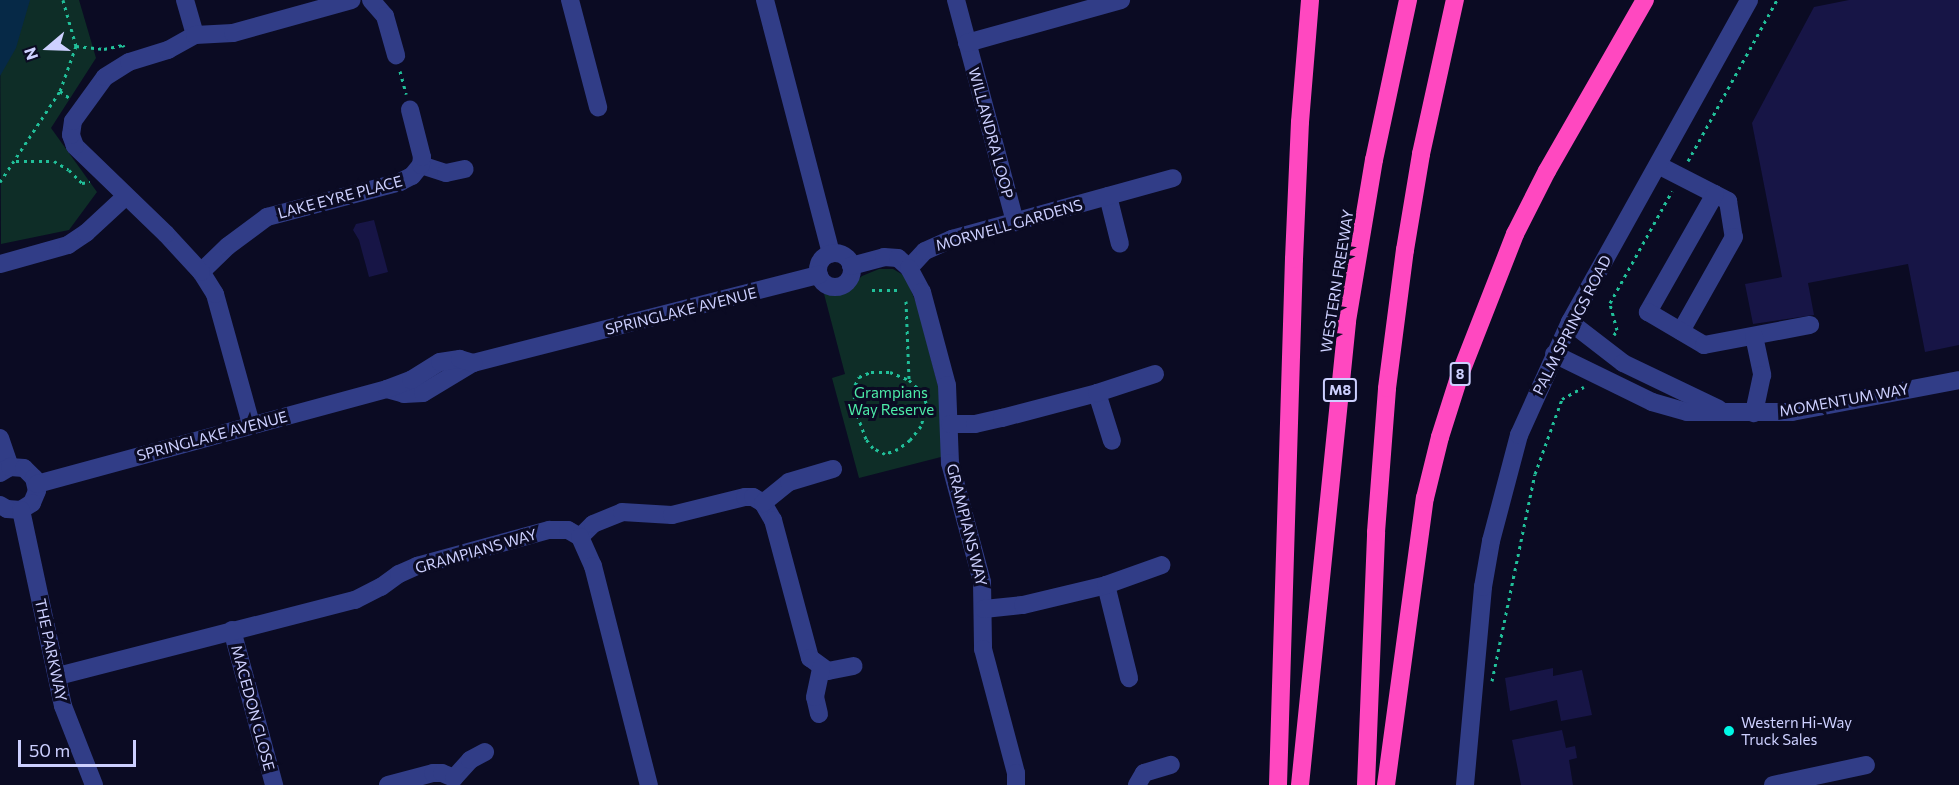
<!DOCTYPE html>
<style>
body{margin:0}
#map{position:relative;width:1959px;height:785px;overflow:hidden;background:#0b0b23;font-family:Commissioner,sans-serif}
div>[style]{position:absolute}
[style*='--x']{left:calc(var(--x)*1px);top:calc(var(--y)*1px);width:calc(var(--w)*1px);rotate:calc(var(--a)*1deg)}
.green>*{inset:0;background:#0e2d27}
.water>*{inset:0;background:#062947}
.building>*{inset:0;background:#171546}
.path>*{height:3px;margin-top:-1.5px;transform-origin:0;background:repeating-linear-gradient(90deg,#21bf99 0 3px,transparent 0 7.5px)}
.minor>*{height:18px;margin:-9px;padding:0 9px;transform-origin:9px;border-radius:9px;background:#313d87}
.minor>.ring{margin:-9px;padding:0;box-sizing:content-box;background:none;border:18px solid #313d87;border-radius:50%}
.highway>*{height:18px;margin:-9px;padding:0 9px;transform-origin:9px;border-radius:9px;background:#ff48c0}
.dots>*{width:16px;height:16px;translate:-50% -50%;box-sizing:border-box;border:3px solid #0b0b23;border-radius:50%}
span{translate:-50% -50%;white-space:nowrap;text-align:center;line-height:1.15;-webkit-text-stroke:6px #0b0b23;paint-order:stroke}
.shield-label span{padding:2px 4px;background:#0b0b23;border:2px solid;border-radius:4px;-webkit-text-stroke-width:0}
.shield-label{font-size:14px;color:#cdd0ff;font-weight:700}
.street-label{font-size:15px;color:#cdd0ff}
.park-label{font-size:15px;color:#4deba8}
.poi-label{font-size:15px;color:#cdd0ff}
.left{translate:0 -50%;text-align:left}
.north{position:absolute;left:18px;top:18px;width:60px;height:60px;-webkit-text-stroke:4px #0b0b23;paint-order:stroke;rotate:251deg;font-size:16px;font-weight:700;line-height:24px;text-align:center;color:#cdd0ff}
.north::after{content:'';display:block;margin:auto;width:21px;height:27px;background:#cdd0ff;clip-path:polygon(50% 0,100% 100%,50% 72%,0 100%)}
.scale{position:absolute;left:18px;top:740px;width:118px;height:27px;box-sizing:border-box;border:3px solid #cdd0ff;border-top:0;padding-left:8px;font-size:18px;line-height:21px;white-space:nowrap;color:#cdd0ff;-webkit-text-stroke:4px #0b0b23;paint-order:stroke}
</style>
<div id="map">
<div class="green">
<i style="clip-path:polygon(0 0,79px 0,96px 58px,51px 128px,97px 192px,69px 230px,1px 244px)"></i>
<i style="clip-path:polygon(879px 269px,893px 269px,905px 276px,917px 305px,942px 401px,941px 457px,859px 478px,832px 378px,845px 374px,823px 290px,837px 294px,845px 291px,862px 276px)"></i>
</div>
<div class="water">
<i style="clip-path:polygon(0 0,30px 0,16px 48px,0 76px)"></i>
</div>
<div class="building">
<i style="clip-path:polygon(1849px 0,1959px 0,1959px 345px,1925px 352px,1908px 264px,1808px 283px,1814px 315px,1753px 324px,1745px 284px,1782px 277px,1752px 123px,1814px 7px)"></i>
<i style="clip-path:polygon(374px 220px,388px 272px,369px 277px,359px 240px,353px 230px,356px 224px)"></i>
<i style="clip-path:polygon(1553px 668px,1553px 676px,1582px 670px,1592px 715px,1561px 721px,1557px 700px,1510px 711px,1505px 678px)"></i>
<i style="clip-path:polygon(1562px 730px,1566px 748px,1575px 746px,1577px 758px,1569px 760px,1573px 785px,1521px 785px,1512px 740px)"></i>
</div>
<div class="path">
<i style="--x:76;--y:46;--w:28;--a:6"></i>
<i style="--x:104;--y:49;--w:19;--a:-12"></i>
<i style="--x:123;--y:45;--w:2;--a:63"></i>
<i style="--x:400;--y:71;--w:24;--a:75"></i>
<i style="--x:60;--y:91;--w:14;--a:36"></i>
<i style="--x:16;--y:161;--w:38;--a:0"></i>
<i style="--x:54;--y:161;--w:17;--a:31"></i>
<i style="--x:69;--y:170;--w:18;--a:45"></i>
<i style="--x:82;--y:183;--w:8;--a:-7"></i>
<i style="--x:1688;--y:161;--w:184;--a:-61.1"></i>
<i style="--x:0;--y:182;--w:109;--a:-56.6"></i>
<i style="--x:60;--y:91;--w:48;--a:-70.4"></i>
<i style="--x:76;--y:46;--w:48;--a:-105.8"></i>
<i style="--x:872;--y:290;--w:30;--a:0"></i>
<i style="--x:906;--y:301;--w:79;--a:87.8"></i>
<i style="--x:1614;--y:335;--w:6;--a:-59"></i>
<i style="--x:1617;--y:330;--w:28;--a:-105"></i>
<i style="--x:1610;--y:303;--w:128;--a:-61"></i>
<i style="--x:871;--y:372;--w:19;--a:0"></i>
<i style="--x:890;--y:372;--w:21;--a:23"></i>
<i style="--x:909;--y:380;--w:19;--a:43"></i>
<i style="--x:923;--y:393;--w:14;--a:73"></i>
<i style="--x:927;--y:406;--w:21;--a:107"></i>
<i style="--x:921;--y:426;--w:18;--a:128"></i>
<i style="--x:910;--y:440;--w:15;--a:143"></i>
<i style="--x:898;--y:449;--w:14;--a:159"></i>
<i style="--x:885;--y:454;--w:13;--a:-153"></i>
<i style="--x:873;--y:448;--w:11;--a:-128"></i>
<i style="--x:866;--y:439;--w:35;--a:-110"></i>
<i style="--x:854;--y:406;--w:21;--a:-87"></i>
<i style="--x:855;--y:385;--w:9;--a:-63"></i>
<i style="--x:859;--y:377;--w:13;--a:-23"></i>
<i style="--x:1492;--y:681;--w:211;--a:-78.3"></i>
<i style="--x:1535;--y:474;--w:80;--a:-70.2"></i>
<i style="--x:1562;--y:399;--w:25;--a:-29"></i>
</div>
<div class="minor">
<i style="--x:185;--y:0;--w:36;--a:74"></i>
<i style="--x:371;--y:0;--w:21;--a:49"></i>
<i style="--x:385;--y:16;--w:41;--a:74.2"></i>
<i style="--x:570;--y:0;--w:111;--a:75.3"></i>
<i style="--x:765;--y:0;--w:262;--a:75.4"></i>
<i style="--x:956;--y:0;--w:230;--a:75.1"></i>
<i style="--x:967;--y:43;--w:160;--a:-15.6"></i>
<i style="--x:421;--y:165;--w:26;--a:18"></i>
<i style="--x:446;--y:173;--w:19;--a:-12"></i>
<i style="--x:1658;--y:165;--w:79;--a:27.2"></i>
<i style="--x:1728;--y:201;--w:36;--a:81"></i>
<i style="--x:1734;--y:237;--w:108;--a:119.4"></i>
<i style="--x:1715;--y:194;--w:136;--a:119.6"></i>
<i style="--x:1648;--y:312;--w:65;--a:30.5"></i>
<i style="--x:1704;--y:345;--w:108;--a:-10.7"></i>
<i style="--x:1108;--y:196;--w:49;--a:76"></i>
<i class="ring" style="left:818px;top:253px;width:16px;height:16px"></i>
<i style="--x:0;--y:264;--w:71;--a:-15.6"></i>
<i style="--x:68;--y:245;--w:22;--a:-34"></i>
<i style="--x:86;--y:233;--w:54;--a:-42.8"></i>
<i style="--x:851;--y:266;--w:34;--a:-15"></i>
<i style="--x:884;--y:257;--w:14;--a:4"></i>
<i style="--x:898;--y:258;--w:15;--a:42"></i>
<i style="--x:909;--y:268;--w:23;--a:-47"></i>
<i style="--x:925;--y:251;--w:30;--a:-24"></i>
<i style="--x:952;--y:239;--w:229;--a:-15.4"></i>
<i style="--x:909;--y:268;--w:27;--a:62"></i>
<i style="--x:922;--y:292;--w:96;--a:75"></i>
<i style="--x:947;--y:385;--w:78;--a:87.8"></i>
<i style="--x:950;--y:463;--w:123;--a:74.9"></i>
<i style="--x:982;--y:582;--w:67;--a:89.1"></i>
<i style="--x:983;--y:649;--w:128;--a:75.1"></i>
<i style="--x:1016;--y:773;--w:12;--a:90"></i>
<i style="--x:201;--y:272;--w:37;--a:-44"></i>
<i style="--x:228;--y:246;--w:49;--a:-36.6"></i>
<i style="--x:267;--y:217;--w:138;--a:-14.7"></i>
<i style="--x:400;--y:182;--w:13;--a:-27"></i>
<i style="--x:412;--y:176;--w:14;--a:-51"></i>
<i style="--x:421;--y:165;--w:8;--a:-83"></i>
<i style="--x:422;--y:157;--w:49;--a:-104.3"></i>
<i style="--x:1570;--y:322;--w:67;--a:37.7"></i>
<i style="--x:1623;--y:363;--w:106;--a:25.6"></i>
<i style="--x:1754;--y:336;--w:40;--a:78"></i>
<i style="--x:1762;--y:375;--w:39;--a:102"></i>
<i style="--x:1554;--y:354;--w:109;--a:26.1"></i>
<i style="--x:1652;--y:402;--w:36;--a:16"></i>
<i style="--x:1687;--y:412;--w:105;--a:0"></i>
<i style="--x:1792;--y:412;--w:170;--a:-10.8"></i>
<i style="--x:387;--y:389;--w:18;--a:16"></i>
<i style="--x:404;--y:394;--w:19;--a:-3"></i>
<i style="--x:423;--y:393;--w:58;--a:-31"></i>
<i style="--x:473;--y:363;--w:357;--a:-14.3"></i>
<i style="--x:1097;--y:393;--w:50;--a:72.6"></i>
<i style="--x:251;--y:424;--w:135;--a:-105.5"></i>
<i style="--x:215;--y:294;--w:26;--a:-122"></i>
<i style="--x:201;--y:272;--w:52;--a:-132.6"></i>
<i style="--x:166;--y:234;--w:127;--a:-136"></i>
<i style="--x:75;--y:146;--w:12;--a:-110"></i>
<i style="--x:71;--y:135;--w:14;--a:-82"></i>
<i style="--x:73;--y:121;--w:54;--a:-54"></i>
<i style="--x:105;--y:77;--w:28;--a:-32"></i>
<i style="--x:129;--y:62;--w:41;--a:-17.1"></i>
<i style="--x:168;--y:50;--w:31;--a:-29"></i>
<i style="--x:195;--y:35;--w:38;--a:-3"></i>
<i style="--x:233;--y:33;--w:123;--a:-15.5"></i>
<i style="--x:950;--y:424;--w:25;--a:0"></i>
<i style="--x:975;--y:424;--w:28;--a:-13"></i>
<i style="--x:1002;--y:418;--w:98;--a:-14.7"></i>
<i style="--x:1097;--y:393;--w:61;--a:-18.1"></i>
<i style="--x:0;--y:438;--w:31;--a:71"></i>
<i style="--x:0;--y:473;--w:12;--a:-31"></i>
<i style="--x:10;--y:467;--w:14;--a:4"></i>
<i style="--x:24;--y:468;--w:14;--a:45"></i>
<i style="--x:34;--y:478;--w:13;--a:77"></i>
<i style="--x:37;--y:491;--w:13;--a:113"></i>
<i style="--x:32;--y:503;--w:13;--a:148"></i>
<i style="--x:21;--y:510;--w:14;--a:-176"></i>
<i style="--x:7;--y:509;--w:8;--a:-150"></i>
<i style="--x:37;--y:484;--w:363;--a:-15.2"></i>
<i style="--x:387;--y:389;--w:26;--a:-21"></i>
<i style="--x:411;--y:380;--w:34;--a:-32"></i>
<i style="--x:440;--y:362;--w:20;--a:-9"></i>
<i style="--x:460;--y:359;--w:14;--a:17"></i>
<i style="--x:763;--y:503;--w:20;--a:60"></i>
<i style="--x:773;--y:520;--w:143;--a:75"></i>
<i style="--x:810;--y:658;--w:22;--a:36"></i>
<i style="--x:828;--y:671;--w:26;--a:-11"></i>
<i style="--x:21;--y:510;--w:200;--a:77.9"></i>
<i style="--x:63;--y:706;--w:85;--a:68.6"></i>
<i style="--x:580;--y:537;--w:18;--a:-45"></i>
<i style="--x:593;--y:524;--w:31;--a:-22"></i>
<i style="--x:622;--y:512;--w:50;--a:3.4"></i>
<i style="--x:672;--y:515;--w:75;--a:-13.9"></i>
<i style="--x:745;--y:497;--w:8;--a:0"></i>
<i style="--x:753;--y:497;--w:12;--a:31"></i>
<i style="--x:763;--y:503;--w:33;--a:-39"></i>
<i style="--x:789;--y:482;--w:46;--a:-16.5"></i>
<i style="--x:1106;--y:585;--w:96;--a:76.1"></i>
<i style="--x:984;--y:609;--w:39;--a:-6"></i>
<i style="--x:1023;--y:605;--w:85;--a:-13.5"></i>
<i style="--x:1106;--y:585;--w:59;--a:-19.7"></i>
<i style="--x:232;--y:630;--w:161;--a:74.8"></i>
<i style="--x:58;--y:676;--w:307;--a:-14.4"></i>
<i style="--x:355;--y:600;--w:29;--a:-27"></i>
<i style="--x:381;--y:587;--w:22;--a:-36"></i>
<i style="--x:399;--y:574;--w:20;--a:-24"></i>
<i style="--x:417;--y:566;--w:137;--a:-15.3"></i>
<i style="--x:549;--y:530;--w:19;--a:0"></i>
<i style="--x:568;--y:530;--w:14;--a:30"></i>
<i style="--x:580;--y:537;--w:32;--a:66"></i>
<i style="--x:593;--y:566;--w:226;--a:75.7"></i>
<i style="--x:819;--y:714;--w:17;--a:-103"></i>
<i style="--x:815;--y:697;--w:30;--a:-78"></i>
<i style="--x:388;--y:785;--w:47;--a:-14.9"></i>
<i style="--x:433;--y:773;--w:9;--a:0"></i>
<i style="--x:442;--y:773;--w:13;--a:23"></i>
<i style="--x:454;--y:778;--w:24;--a:-48"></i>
<i style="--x:470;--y:760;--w:17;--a:-28"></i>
<i style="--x:1137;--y:785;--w:14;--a:-60"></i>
<i style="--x:1144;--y:773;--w:28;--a:-17"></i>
<i style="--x:1465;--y:785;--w:199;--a:-84.8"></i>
<i style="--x:1483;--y:587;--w:47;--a:-80.1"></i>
<i style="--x:1491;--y:541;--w:110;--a:-75.2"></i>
<i style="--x:1519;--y:435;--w:124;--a:-65.7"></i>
<i style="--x:1570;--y:322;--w:368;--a:-60.9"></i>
<i style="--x:1773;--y:785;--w:95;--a:-12.1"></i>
</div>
<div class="highway">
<i style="--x:1278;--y:785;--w:526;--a:-88.26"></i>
<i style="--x:1294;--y:259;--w:137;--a:-87.5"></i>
<i style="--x:1300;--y:122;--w:122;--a:-85.3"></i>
<i style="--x:1300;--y:785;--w:466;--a:-84.2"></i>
<i style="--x:1347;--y:321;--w:163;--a:-80.5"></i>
<i style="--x:1374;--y:160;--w:164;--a:-78"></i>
<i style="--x:1366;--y:785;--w:253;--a:-87.7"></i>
<i style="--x:1376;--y:532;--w:144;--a:-85.6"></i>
<i style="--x:1387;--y:388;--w:139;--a:-82.6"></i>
<i style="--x:1405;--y:250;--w:97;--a:-80.5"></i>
<i style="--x:1421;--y:154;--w:158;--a:-77.6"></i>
<i style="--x:1386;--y:785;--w:290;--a:-82.3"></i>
<i style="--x:1425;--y:498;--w:63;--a:-76.2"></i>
<i style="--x:1440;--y:437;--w:63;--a:-72.4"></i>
<i style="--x:1459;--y:377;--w:154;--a:-68.6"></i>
<i style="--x:1515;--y:234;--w:71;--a:-63.1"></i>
<i style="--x:1547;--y:171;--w:197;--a:-60.2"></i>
</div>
<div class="dots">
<i style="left:1729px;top:731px;background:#00f8e5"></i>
</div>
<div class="shield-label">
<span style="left:1460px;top:374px">8</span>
<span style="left:1340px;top:390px">M8</span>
</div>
<div class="street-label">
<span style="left:991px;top:133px;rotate:75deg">WILLANDRA LOOP</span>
<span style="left:340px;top:197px;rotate:-15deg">LAKE EYRE PLACE</span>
<span style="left:1009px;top:225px;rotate:-16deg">MORWELL GARDENS</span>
<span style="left:1337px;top:281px;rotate:-81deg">WESTERN FREEWAY</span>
<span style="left:681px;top:311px;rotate:-14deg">SPRINGLAKE AVENUE</span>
<span style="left:1572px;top:325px;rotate:-63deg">PALM SPRINGS ROAD</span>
<span style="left:1844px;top:400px;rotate:-10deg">MOMENTUM WAY</span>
<span style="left:212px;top:436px;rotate:-15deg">SPRINGLAKE AVENUE</span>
<span style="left:967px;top:525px;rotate:76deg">GRAMPIANS WAY</span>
<span style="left:476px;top:551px;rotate:-16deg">GRAMPIANS WAY</span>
<span style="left:51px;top:650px;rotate:78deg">THE PARKWAY</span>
<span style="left:253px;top:708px;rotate:75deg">MACEDON CLOSE</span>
</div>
<div class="park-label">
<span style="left:891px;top:401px">Grampians<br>Way Reserve</span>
</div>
<div class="poi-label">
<span class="left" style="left:1741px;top:731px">Western Hi-Way<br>Truck Sales</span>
</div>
<div class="north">N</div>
<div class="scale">50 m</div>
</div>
